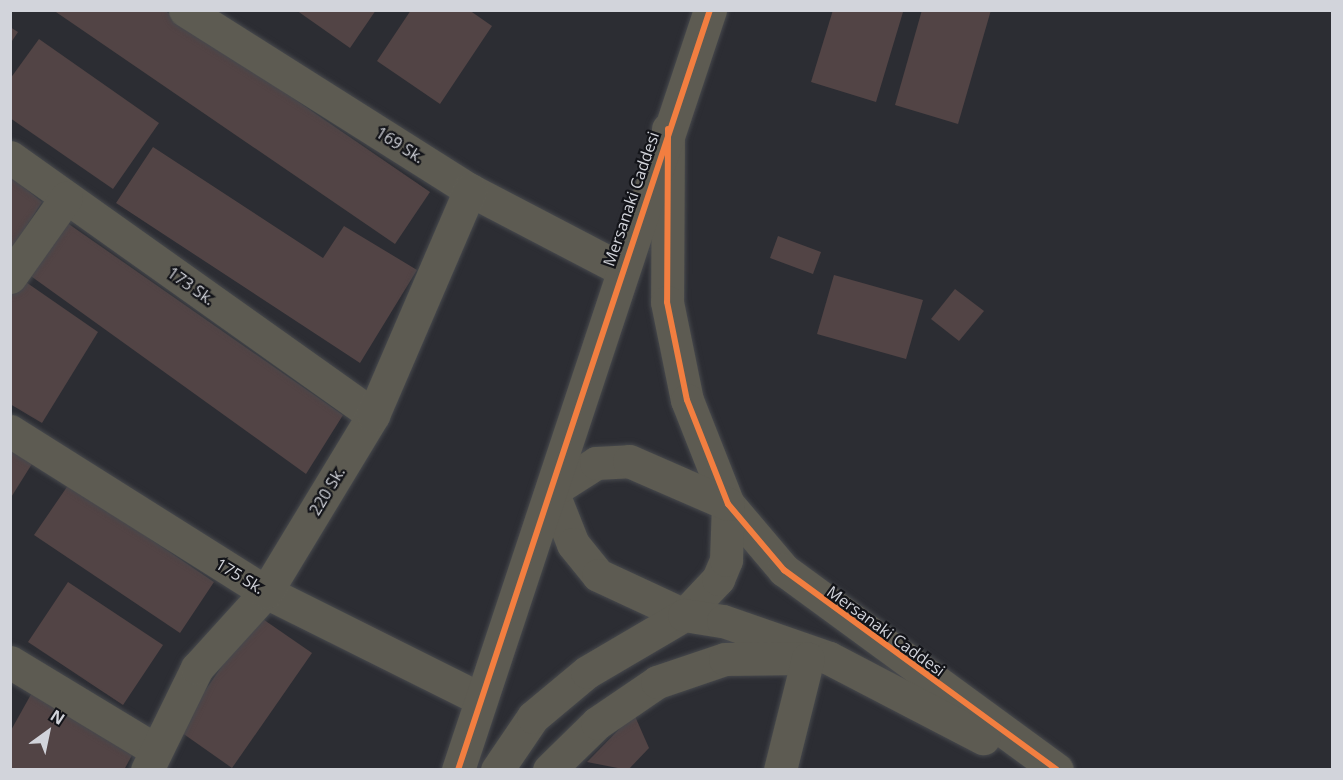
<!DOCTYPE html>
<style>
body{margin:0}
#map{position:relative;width:1343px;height:780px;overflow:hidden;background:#2c2d33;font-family:"Open Sans",sans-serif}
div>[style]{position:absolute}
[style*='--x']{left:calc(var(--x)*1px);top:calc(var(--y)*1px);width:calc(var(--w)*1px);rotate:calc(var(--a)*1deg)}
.building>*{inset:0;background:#524445}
.roads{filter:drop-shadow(0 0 2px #47494d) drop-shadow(0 0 2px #47494d)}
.minor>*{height:33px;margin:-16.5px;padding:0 16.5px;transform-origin:16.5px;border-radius:16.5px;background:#5d5b52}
.cycleway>*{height:6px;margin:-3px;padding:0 3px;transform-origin:3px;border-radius:3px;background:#f27e40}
span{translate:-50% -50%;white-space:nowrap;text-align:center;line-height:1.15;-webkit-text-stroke:4.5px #131419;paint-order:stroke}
.street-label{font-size:16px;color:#d2d4db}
.frame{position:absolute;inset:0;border:12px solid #d2d4db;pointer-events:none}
.north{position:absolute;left:18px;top:702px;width:60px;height:60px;-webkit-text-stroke:4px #131419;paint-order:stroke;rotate:33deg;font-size:16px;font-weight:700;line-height:24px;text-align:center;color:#d2d4db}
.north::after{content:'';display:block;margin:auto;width:21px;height:27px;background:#d2d4db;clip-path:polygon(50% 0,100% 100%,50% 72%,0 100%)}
</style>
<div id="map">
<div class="building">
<i style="clip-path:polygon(53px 10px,164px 10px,430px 192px,395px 244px)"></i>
<i style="clip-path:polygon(296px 10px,376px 10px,350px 48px)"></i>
<i style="clip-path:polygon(411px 10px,469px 10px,492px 26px,440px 104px,377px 61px)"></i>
<i style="clip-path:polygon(833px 10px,903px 12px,876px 102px,811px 82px)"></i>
<i style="clip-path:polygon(922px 10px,991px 10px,958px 124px,895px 105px)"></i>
<i style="clip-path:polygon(10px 27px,18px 32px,10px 44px)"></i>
<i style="clip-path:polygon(39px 39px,159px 123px,113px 189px,10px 118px,10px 79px)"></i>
<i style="clip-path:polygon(153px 147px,323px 258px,344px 226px,417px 270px,360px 363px,116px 203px)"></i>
<i style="clip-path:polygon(10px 176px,42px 202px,10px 252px)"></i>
<i style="clip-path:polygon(63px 220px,343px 415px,306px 474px,28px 274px)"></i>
<i style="clip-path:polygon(778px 236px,821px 252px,813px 274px,770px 258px)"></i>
<i style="clip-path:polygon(834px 275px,923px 300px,906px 359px,817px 334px)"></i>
<i style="clip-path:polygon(20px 278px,98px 332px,42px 423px,10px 404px,10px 293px)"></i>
<i style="clip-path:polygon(955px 289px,984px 311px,959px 341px,931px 319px)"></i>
<i style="clip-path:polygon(10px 443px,35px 459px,10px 499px)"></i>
<i style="clip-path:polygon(69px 484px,214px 582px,180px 633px,34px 535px)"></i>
<i style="clip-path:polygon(68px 582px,163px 645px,123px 705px,28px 642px)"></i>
<i style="clip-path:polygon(257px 615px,312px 653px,232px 768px,178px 730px)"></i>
<i style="clip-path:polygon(34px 689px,137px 746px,124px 770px,10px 770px,10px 732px)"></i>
<i style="clip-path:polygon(634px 714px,649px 748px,628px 770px,587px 762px)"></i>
</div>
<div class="roads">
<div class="minor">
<i style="--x:185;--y:10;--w:337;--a:32.3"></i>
<i style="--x:470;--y:190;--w:170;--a:27.6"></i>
<i style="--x:668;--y:129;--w:173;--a:90.3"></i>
<i style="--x:667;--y:302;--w:100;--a:78.5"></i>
<i style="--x:687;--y:400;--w:112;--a:68.5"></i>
<i style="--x:728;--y:504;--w:87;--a:49.7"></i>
<i style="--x:784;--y:570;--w:338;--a:36.2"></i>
<i style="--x:10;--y:157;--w:445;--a:35.4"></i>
<i style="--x:10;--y:277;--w:97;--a:-54.7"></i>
<i style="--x:10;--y:431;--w:302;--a:32.2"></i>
<i style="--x:266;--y:592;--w:240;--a:26.5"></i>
<i style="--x:552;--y:491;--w:57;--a:68.4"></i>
<i style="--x:573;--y:544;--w:40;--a:51"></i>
<i style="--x:598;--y:575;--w:95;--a:24.9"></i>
<i style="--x:684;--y:615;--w:50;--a:-46.6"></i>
<i style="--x:718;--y:579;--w:21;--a:-67"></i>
<i style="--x:726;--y:560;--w:56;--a:-88"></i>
<i style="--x:552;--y:491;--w:52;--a:-32.5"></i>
<i style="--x:596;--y:463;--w:33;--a:-3"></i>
<i style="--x:629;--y:461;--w:108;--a:23.5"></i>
<i style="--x:10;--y:662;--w:168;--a:31.1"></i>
<i style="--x:147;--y:770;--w:114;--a:-63.9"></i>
<i style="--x:197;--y:668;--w:103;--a:-47.8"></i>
<i style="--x:266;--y:592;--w:207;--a:-58.8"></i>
<i style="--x:373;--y:415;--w:245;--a:-66.7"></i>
<i style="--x:458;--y:770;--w:801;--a:-71.66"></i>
<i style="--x:497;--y:770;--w:64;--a:-55.8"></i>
<i style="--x:533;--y:717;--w:70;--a:-39.8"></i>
<i style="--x:587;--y:672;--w:113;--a:-30.4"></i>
<i style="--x:684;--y:615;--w:39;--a:9"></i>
<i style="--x:723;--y:621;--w:112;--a:19.2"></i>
<i style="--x:829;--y:658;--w:174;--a:27.5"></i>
<i style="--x:549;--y:770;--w:67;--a:-44.4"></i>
<i style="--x:597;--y:723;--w:73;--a:-34.3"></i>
<i style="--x:657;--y:682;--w:72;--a:-18.7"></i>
<i style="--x:725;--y:659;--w:81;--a:-0.7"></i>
<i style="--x:780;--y:770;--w:115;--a:-76"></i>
</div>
</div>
<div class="cycleway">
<i style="--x:668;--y:129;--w:173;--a:90.3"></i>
<i style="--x:667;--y:302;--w:100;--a:78.5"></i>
<i style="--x:687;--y:400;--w:112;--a:68.5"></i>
<i style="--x:728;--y:504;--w:87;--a:49.7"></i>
<i style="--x:784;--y:570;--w:338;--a:36.2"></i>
<i style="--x:458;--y:770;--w:801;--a:-71.66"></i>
</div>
<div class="street-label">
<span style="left:400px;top:145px;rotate:32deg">169 Sk.</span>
<span style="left:631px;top:199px;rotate:-71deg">Mersanaki Caddesi</span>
<span style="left:191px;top:286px;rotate:35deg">173 Sk.</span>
<span style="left:327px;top:491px;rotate:-59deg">220 Sk.</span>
<span style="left:240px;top:576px;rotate:31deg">175 Sk.</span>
<span style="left:886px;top:631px;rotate:36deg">Mersanaki Caddesi</span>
</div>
<div class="frame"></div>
<div class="north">N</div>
</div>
